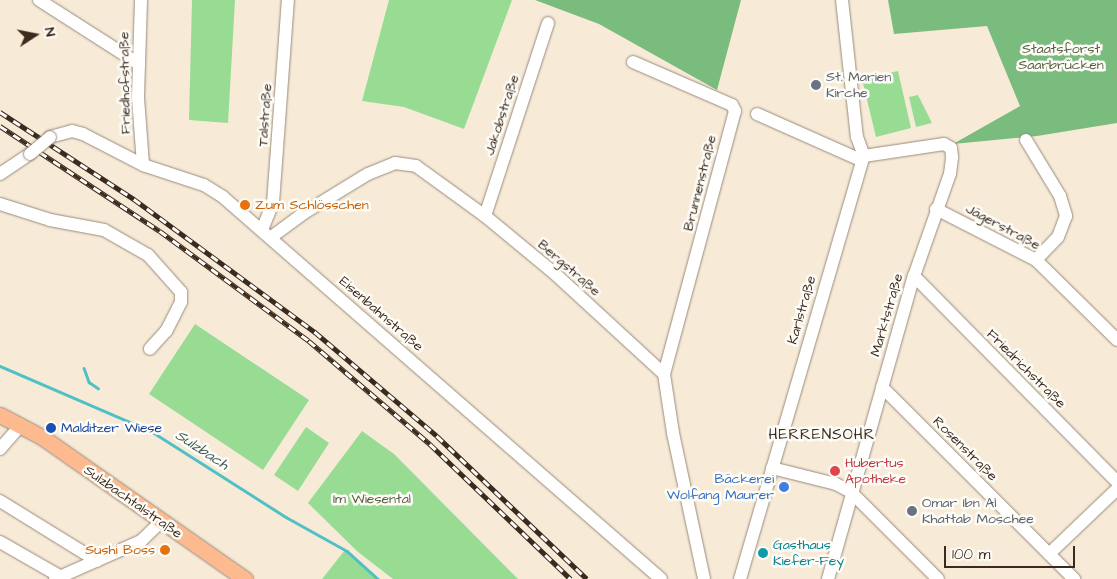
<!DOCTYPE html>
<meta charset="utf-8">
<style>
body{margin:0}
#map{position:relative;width:1117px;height:579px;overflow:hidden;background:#f7ebd8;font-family:"Architects Daughter",sans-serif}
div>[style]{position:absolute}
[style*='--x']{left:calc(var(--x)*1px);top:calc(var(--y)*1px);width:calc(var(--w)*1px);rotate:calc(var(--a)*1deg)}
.green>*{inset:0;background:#98dc94}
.forest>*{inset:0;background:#7abc7e}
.stream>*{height:2.5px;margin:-1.25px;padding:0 1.25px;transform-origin:1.25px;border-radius:1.25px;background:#51c0c6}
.roads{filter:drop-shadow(0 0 1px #998a7b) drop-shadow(0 0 1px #998a7b)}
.minor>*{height:12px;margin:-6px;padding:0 6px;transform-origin:6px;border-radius:6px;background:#fff}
.major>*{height:15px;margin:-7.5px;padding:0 7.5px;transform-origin:7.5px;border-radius:7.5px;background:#fcba8e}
.rail>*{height:4.5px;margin-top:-2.25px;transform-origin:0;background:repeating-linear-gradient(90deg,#fdfcf7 0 8px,#3b2a1e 0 16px);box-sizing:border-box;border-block:1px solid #3b2a1e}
.bridges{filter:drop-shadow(0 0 1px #998a7b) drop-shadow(0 0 1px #998a7b)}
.minor-bridge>*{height:12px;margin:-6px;padding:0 6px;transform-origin:6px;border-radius:6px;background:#fff}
.dots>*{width:14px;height:14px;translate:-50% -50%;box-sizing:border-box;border:2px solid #fdfcf7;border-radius:50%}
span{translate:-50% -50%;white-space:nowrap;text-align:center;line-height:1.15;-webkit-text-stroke:5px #fdfcf7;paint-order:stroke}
.park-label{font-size:14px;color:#575f41}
.worship-label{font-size:14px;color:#5b616d}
.left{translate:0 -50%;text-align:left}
.street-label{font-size:14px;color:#3b2a1e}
.food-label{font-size:14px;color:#c56008}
.right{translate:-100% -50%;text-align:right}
.transit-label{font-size:14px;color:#164399}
.health-label{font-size:14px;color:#be3a42}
.shop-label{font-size:14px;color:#366cbe}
.culture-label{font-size:14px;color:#0d838f}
.neighbourhood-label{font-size:15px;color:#3b2a1e;letter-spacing:1px}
.water-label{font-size:15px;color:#435e59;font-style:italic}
.north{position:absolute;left:10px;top:10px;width:50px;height:50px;-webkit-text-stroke:4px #fdfcf7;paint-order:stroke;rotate:79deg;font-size:14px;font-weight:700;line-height:20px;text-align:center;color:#3b2a1e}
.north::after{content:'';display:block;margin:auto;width:18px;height:22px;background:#3b2a1e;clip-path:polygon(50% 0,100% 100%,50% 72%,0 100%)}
.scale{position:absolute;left:944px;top:546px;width:131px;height:22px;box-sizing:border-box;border:2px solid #3b2a1e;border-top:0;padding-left:6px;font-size:15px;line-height:18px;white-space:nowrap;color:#3b2a1e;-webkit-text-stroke:4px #fdfcf7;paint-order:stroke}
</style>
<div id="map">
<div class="green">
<i style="clip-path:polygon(192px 0,235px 0,228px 123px,189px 120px)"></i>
<i style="clip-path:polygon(389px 0,512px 0,464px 129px,404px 107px,362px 101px)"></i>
<i style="clip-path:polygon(898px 71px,911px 128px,876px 137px,862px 79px)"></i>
<i style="clip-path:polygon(918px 95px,932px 123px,916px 127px,909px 97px)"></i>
<i style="clip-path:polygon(195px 324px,309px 400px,263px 470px,149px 394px)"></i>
<i style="clip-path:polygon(306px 427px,329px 443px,298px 491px,274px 475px)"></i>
<i style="clip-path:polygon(362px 431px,394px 454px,518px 579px,393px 579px,358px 552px,308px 503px)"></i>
<i style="clip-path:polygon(345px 550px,377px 579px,322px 579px)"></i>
</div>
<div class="forest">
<i style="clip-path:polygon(535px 0,741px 0,717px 90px,599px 24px)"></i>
<i style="clip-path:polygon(888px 0,1117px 0,1117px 123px,1037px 136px,953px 144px,1020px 106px,987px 26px,894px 34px)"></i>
</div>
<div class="stream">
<i style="--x:0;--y:366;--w:164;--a:23.3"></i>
<i style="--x:151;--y:431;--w:160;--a:32.5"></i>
<i style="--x:286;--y:517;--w:70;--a:29.1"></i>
<i style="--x:347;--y:551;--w:42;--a:42.1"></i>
<i style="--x:84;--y:368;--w:15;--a:70"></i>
<i style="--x:89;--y:382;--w:11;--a:34"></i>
</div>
<div class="roads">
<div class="minor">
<i style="--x:39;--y:0;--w:119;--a:32.6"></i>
<i style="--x:141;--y:0;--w:98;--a:91.8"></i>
<i style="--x:138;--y:98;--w:67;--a:85.7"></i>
<i style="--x:842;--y:0;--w:138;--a:83.8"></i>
<i style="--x:857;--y:137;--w:20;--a:70"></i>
<i style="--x:633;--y:62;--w:108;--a:23.5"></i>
<i style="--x:732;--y:105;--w:7;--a:63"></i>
<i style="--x:735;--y:111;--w:272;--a:105.1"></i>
<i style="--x:757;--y:114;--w:114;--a:23.9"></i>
<i style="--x:50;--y:137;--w:23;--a:-15"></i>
<i style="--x:72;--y:131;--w:11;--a:15"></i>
<i style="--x:83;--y:134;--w:68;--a:27.3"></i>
<i style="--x:143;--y:165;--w:64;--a:18.2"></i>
<i style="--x:204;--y:185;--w:22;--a:32"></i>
<i style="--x:223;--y:197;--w:581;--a:41.09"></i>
<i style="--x:1026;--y:140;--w:66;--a:58.7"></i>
<i style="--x:1060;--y:196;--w:21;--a:73"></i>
<i style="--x:1066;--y:216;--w:22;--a:111"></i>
<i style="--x:1058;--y:237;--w:32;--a:134"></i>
<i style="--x:0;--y:174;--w:36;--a:-34"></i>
<i style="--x:0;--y:204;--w:52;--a:17.7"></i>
<i style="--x:50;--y:220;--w:55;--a:10.5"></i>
<i style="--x:104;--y:230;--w:51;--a:29.6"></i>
<i style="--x:148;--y:255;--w:50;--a:48.3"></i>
<i style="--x:181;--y:292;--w:10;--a:90"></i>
<i style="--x:181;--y:302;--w:33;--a:117"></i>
<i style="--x:166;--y:331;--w:24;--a:132"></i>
<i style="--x:936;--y:209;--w:112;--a:27"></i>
<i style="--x:1036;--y:260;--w:114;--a:44.6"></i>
<i style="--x:485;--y:216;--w:203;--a:-71.9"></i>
<i style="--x:262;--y:230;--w:29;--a:-68"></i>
<i style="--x:273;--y:203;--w:204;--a:-85.8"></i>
<i style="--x:270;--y:238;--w:42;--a:-36.3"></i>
<i style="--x:304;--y:213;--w:75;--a:-31.4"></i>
<i style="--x:368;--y:174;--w:29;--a:-22"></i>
<i style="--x:395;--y:163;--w:21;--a:8"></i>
<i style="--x:416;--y:166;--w:85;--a:35.9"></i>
<i style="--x:485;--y:216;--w:88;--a:39.5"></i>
<i style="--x:553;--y:272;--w:151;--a:42.6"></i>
<i style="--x:664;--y:374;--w:60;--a:81.3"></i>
<i style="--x:673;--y:433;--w:149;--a:78"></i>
<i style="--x:914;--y:276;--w:289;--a:45.4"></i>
<i style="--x:882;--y:387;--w:272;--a:45"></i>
<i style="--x:0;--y:449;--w:32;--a:-49"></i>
<i style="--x:772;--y:468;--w:66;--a:14"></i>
<i style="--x:836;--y:484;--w:17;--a:28"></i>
<i style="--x:851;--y:492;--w:123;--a:45"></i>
<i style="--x:0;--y:501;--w:114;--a:31.7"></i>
<i style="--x:0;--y:542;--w:70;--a:29.8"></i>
<i style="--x:1049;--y:554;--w:94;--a:-43.7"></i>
<i style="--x:55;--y:579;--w:94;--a:-23.8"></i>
<i style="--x:141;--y:541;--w:28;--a:-44"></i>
<i style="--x:740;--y:579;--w:441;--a:-73.7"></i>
<i style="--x:828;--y:579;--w:315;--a:-74.2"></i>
<i style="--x:914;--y:276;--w:108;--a:-70.6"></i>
<i style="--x:950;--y:174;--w:17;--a:-83"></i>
<i style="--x:952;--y:157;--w:9;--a:-96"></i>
<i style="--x:951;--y:148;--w:8;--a:-150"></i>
<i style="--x:944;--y:144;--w:81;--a:171.5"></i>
</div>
<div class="major">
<i style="--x:0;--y:415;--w:47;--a:27.6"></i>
<i style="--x:42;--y:437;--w:248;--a:35"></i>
</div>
</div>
<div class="rail">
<i style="--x:0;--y:112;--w:160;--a:33"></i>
<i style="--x:134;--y:199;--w:225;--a:36.3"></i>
<i style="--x:315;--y:332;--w:160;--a:40.4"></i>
<i style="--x:437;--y:436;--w:207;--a:43.6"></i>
<i style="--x:0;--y:126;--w:191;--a:33.3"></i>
<i style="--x:160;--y:231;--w:185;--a:36.4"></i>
<i style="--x:309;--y:341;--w:159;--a:40.4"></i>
<i style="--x:430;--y:444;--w:195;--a:43.8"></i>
</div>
<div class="bridges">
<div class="minor-bridge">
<i style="--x:30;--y:154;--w:26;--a:-40"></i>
</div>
</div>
<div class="dots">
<i style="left:816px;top:85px;background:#6b7280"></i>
<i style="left:245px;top:205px;background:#e8710a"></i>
<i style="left:51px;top:428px;background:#1a4fb4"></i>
<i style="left:835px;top:471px;background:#e0444e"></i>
<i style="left:784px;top:487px;background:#3f7fe0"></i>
<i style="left:912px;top:511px;background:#6b7280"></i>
<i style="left:165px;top:550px;background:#e8710a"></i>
<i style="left:763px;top:553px;background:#0f9aa8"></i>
</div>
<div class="park-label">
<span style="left:1061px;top:57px">Staatsforst<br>Saarbrücken</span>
<span style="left:372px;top:499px">Im Wiesental</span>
</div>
<div class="worship-label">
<span class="left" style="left:826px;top:85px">St. Marien<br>Kirche</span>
<span class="left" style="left:922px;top:511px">Omar Ibn Al<br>Khattab Moschee</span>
</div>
<div class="street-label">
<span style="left:125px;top:83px;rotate:-91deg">Friedhofstraße</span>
<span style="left:265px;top:115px;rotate:-86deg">Talstraße</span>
<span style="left:502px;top:115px;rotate:-72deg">Jakobstraße</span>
<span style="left:700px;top:183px;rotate:-76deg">Brunnenstraße</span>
<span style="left:1003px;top:227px;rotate:28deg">Jägerstraße</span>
<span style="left:569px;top:268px;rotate:41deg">Bergstraße</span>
<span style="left:802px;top:310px;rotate:-74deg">Karlstraße</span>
<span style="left:381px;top:314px;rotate:41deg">Eisenbahnstraße</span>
<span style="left:887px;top:315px;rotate:-74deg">Marktstraße</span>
<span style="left:1026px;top:369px;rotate:45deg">Friedrichstraße</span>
<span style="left:965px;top:449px;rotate:45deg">Rosenstraße</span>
<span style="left:133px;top:502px;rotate:35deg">Sulzbachtalstraße</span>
</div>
<div class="food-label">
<span class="left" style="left:255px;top:205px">Zum Schlösschen</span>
<span class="right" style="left:155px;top:550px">Sushi Boss</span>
</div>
<div class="transit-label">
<span class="left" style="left:61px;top:428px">Malditzer Wiese</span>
</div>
<div class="health-label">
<span class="left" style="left:845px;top:471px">Hubertus<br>Apotheke</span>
</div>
<div class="shop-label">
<span class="right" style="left:774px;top:487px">Bäckerei<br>Wolfang Maurer</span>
</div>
<div class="culture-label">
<span class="left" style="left:773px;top:553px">Gasthaus<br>Kiefer-Fey</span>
</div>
<div class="neighbourhood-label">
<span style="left:822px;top:435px">HERRENSOHR</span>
</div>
<div class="water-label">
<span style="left:202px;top:450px;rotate:33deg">Sulzbach</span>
</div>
<div class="north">N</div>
<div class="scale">100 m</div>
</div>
